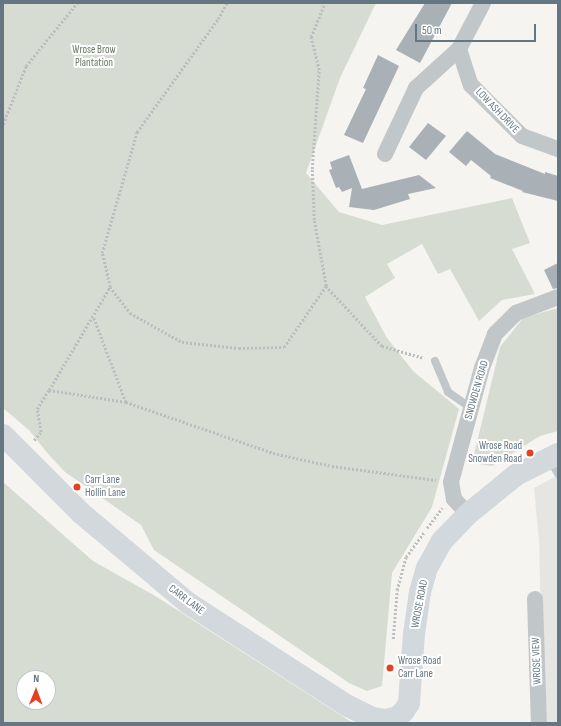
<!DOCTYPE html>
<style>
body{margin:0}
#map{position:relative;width:561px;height:726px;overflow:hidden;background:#f5f4f0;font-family:"Sofia Sans Condensed",sans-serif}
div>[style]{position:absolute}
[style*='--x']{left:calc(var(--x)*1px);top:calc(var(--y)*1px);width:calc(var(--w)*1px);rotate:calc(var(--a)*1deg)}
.built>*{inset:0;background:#e5e6e4}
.green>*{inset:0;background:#d6dcd1}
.building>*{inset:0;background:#a9b1b6}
.path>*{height:2.5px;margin-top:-1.25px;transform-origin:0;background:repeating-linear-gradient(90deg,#bbbdbf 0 2px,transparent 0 4px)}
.lane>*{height:8px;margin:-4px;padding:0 4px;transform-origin:4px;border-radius:4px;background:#c1c6c8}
.street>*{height:16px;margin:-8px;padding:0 8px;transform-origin:8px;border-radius:8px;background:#c1c6c8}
.secondary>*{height:22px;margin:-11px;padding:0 11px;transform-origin:11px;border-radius:11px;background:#d3d8dc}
.dots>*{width:11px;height:11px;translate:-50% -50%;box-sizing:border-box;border:2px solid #fff;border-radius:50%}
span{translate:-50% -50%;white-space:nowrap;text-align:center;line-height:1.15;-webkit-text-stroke:4px #fff;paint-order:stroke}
.park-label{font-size:11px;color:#687962}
.street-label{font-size:11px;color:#637682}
.poi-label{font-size:11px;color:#637682}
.right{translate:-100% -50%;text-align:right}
.left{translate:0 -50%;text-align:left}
.frame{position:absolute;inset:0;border:4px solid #637682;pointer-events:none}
.north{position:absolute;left:16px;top:670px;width:40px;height:40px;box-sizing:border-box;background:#fff;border:1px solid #c1c8cd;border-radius:50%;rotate:1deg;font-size:11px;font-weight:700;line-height:16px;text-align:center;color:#637682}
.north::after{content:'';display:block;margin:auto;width:14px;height:18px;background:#e6411f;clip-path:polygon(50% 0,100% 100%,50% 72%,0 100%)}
.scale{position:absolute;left:415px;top:24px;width:121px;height:18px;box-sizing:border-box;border:2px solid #637682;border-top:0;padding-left:5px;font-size:12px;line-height:14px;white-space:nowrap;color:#637682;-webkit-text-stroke:3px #fff;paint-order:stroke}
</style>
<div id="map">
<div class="built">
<i style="clip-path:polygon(558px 475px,558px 723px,544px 723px,539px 541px,534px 488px)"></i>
</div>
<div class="green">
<i style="clip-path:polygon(3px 3px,376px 3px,340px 78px,306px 173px,339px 212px,382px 225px,512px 198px,530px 243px,512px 249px,535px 294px,502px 300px,479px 321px,450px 269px,438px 274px,422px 244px,387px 264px,395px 278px,365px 297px,387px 338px,413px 371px,459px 409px,432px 507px,392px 573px,382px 686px,367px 691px,349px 683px,154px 550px,141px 525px,65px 472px,49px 455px,29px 430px,3px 408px)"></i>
<i style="clip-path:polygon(558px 308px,558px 431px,540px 436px,492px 466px,472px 463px,500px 347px,523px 318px)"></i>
<i style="clip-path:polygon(evenodd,3px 482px,93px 561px,157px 597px,353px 723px,3px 723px,3px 482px,24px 678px,48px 678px,48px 702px,24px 702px,24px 678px)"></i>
</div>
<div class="building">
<i style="clip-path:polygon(425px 3px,452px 3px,420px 63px,396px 50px)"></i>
<i style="clip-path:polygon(378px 55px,399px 66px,363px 143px,344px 135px,366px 89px,363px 88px)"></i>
<i style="clip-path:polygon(428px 123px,446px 136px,426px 160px,409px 147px)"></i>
<i style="clip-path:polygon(467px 131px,495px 154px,545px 174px,545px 172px,558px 176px,558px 201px,522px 192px,523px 191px,490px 178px,491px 176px,471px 160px,466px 166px,449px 152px)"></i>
<i style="clip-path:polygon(349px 155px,362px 189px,419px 175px,436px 188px,408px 194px,410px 199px,374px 210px,349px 207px,352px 188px,342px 192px,339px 187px,336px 188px,329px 170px,332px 169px,330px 162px)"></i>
<i style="clip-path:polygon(558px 263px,558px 288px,553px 289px,544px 270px)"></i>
</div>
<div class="path">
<i style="--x:3;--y:124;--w:62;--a:-68.4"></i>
<i style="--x:26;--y:66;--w:81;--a:-51"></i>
<i style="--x:326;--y:286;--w:82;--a:47"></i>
<i style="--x:382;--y:346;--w:44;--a:15.9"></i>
<i style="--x:110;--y:287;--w:33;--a:52"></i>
<i style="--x:130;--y:313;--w:60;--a:29.1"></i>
<i style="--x:182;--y:342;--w:57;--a:6"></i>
<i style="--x:239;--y:348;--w:45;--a:-1.3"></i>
<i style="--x:284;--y:347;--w:74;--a:-55.5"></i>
<i style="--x:326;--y:286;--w:67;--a:-100.3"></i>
<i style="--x:314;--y:220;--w:51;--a:-92.2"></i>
<i style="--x:312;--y:169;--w:99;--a:-86"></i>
<i style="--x:319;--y:70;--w:34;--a:-104"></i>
<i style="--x:311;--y:37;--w:37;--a:-68"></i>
<i style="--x:94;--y:318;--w:90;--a:69.1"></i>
<i style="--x:49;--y:390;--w:120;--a:-59.4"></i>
<i style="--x:110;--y:287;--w:35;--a:-103"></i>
<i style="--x:102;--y:253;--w:126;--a:-73.9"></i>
<i style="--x:137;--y:132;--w:139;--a:-54.4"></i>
<i style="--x:218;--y:19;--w:18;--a:-61"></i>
<i style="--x:34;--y:440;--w:11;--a:-49"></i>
<i style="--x:41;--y:432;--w:23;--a:-100"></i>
<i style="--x:37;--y:409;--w:22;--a:-58"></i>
<i style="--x:49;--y:390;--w:78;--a:8.9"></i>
<i style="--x:126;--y:402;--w:156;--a:19.1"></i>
<i style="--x:273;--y:453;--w:60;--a:12.4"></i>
<i style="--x:332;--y:466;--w:105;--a:7.7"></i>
<i style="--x:427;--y:528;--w:25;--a:-53"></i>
<i style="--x:393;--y:639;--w:49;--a:-85.3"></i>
<i style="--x:397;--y:590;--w:34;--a:-75"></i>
<i style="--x:406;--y:557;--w:31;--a:-54"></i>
</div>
<div class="lane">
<i style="--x:435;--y:361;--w:34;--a:67"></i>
<i style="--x:448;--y:392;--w:28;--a:35"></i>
<i style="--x:550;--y:460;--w:16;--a:60"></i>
</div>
<div class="street">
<i style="--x:483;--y:3;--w:52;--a:117.6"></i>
<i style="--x:459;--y:49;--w:38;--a:72"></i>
<i style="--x:471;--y:85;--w:72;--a:45"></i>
<i style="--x:522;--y:136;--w:38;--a:20"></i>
<i style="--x:385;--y:154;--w:73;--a:-64.8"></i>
<i style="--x:416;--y:88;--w:58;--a:-42.2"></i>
<i style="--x:468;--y:514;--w:21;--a:-133"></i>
<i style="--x:454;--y:499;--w:17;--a:-100"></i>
<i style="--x:451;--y:482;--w:118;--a:-74.8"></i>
<i style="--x:482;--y:368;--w:36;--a:-69"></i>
<i style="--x:495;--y:334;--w:30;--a:-45"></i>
<i style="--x:516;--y:313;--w:45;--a:-20.9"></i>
<i style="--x:535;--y:599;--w:124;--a:88.2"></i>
</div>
<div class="secondary">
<i style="--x:3;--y:435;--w:110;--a:45"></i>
<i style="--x:81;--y:513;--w:140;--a:40.1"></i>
<i style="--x:188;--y:603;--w:190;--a:32.8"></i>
<i style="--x:348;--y:706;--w:28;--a:26"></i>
<i style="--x:373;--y:718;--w:13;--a:9"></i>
<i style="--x:386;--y:720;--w:12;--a:-14"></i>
<i style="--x:398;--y:717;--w:8;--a:-45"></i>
<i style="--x:404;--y:711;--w:9;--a:-58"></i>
<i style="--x:409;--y:703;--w:69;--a:-85.9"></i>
<i style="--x:414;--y:634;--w:42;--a:-81.9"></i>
<i style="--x:420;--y:592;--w:25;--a:-74"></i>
<i style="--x:427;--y:568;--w:31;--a:-61"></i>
<i style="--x:442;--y:541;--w:37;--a:-46"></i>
<i style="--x:468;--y:514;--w:62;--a:-39.1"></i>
<i style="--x:516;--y:475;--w:47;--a:-26.6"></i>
</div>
<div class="dots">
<i style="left:530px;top:453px;background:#e6411f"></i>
<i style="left:77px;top:487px;background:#e6411f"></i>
<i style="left:390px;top:668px;background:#e6411f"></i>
</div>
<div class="park-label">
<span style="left:94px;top:57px">Wrose Brow<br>Plantation</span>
</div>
<div class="street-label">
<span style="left:497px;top:111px;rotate:46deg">LOW ASH DRIVE</span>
<span style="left:477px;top:390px;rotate:-74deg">SNOWDEN ROAD</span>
<span style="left:186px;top:600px;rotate:37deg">CARR LANE</span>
<span style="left:420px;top:604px;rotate:-79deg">WROSE ROAD</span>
<span style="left:537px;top:661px;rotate:-92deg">WROSE VIEW</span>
</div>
<div class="poi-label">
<span class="right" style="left:522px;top:453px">Wrose Road<br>Snowden Road</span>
<span class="left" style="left:85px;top:487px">Carr Lane<br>Hollin Lane</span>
<span class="left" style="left:398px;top:668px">Wrose Road<br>Carr Lane</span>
</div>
<div class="frame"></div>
<div class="north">N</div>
<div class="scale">50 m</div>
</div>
